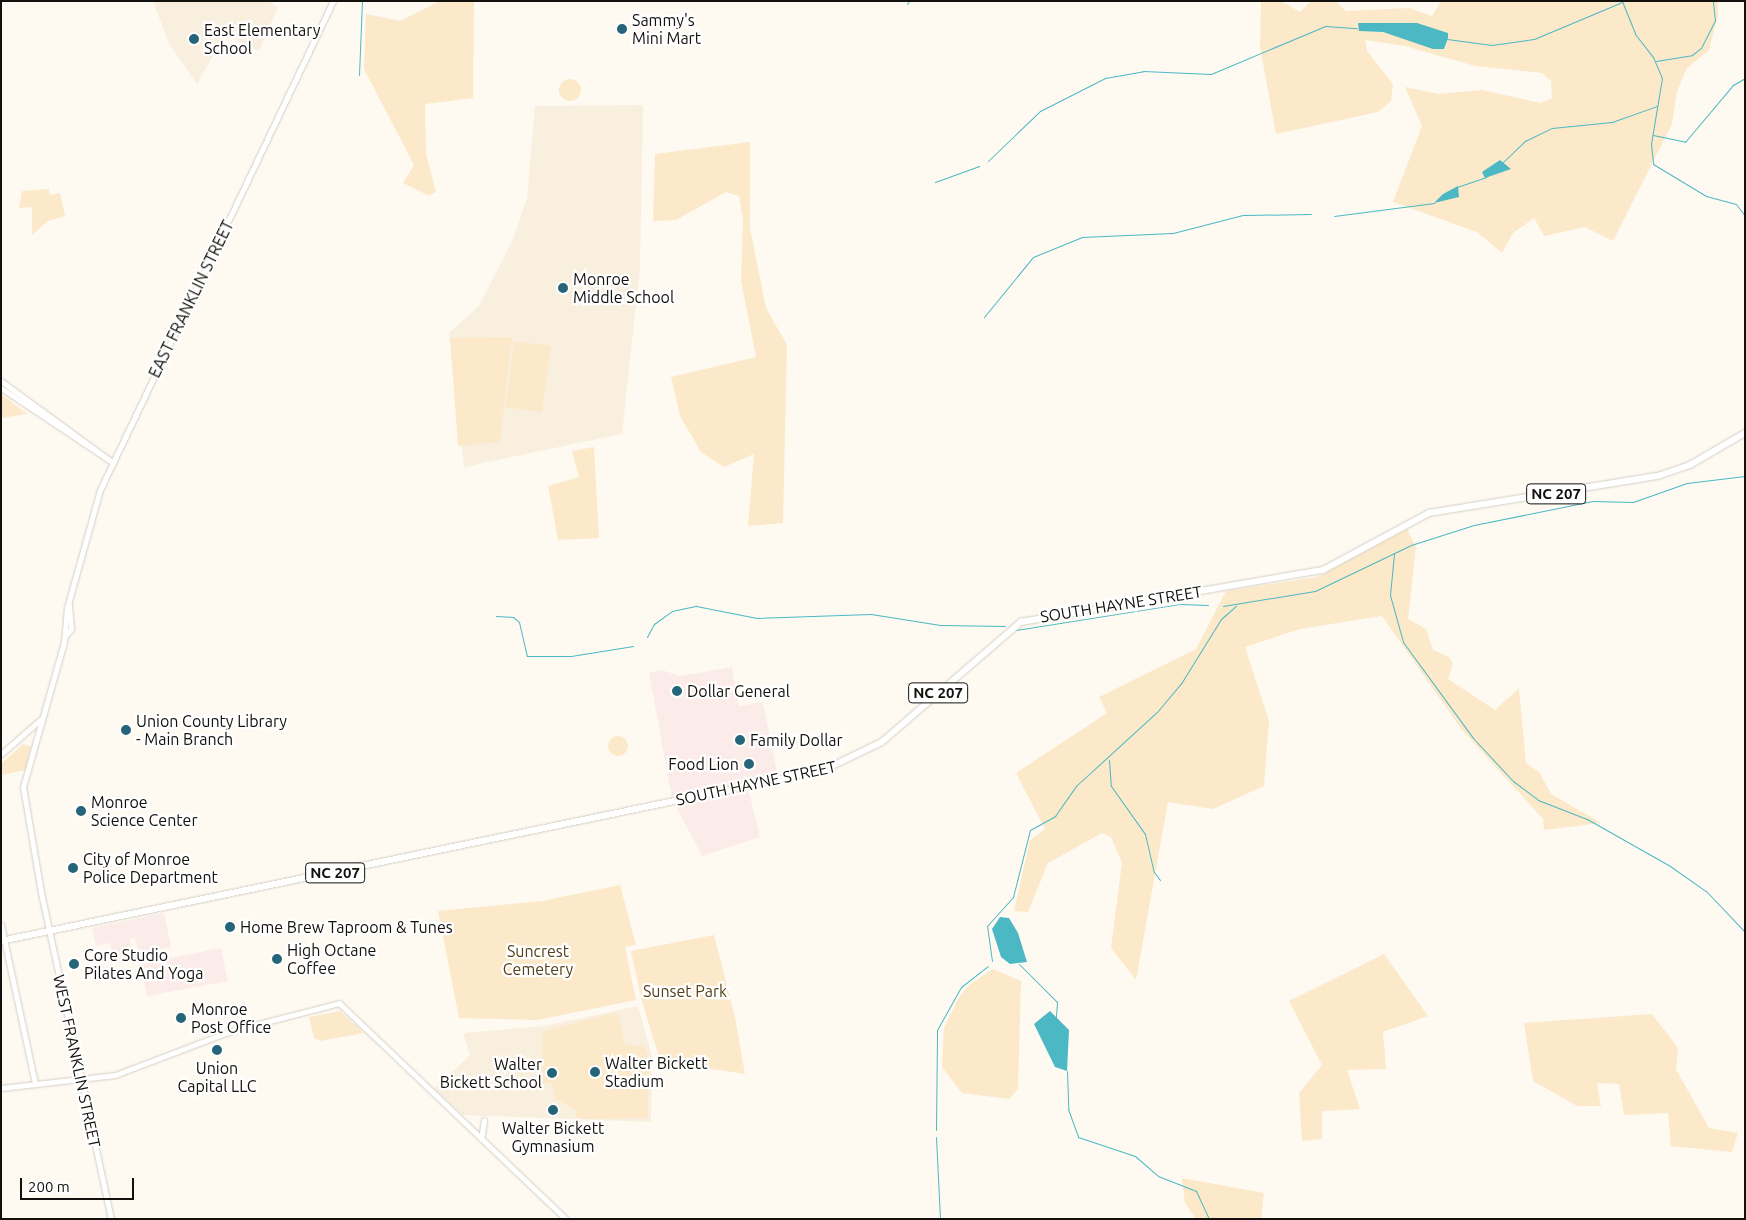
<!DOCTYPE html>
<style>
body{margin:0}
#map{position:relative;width:1746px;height:1220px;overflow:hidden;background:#fefaf2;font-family:Ubuntu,sans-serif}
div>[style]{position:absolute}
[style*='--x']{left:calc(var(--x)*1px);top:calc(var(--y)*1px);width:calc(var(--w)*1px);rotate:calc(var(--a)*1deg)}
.commercial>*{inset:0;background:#fcece9}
.built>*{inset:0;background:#f9efdf}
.green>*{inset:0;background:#fbe9ca}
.round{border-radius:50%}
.water>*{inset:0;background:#4bb8c4}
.stream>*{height:1px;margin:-0.5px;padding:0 0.5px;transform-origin:0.5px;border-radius:0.5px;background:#4bb8c4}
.roads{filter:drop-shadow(0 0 1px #d4cfc5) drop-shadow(0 0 1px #d4cfc5)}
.secondary>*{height:5px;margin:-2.5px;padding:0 2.5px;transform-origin:2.5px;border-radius:2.5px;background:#fff}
.primary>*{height:5.5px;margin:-2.75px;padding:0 2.75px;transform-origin:2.75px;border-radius:2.75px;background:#fff}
.dots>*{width:14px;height:14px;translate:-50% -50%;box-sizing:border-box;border:2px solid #fff;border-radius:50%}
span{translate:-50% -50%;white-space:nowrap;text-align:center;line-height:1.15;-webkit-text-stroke:4.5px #fff;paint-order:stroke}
.shield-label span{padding:1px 4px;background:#fff;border:1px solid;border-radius:4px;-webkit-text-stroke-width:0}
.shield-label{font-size:15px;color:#13110e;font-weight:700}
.poi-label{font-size:16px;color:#13110e}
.left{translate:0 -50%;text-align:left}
.right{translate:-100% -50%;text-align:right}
.street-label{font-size:16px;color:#13110e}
.park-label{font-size:16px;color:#56411b}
.frame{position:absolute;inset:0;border:2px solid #13110e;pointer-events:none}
.scale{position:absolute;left:20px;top:1178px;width:114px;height:22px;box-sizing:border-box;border:2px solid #13110e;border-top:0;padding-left:6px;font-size:15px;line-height:18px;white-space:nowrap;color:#13110e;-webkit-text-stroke:4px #fff;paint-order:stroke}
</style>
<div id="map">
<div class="commercial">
<i style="clip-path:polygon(732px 667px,739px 706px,763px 702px,778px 777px,747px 784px,760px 837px,702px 856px,672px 799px,649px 673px,662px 670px,680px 676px)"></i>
<i style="clip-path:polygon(164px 913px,171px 947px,139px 954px,135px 938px,130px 939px,133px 956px,114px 960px,110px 943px,96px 946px,92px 928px)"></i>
<i style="clip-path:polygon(221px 948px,228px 981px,147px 996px,141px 964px)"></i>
</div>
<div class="built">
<i style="clip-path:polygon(153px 1px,269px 1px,278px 7px,259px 51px,225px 34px,197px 84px,169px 44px)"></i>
<i style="clip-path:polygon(643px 105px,640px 269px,622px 434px,464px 467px,449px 333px,479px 306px,513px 239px,527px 198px,535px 106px)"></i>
<i style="clip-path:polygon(638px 1006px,652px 1056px,651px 1122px,463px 1115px,434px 1089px,470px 1055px,463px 1033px,544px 1026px)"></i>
</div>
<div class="green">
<i style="clip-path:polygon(440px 1px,474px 1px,473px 98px,425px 104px,426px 154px,436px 192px,429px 196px,403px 183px,414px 165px,364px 69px,366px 14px,400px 21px)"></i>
<i style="clip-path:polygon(1261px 1px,1281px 1px,1300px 12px,1310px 2px,1335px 1px,1346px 11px,1409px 8px,1432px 16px,1441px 1px,1718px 1px,1718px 15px,1709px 50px,1687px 68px,1677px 91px,1672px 124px,1613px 241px,1585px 227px,1544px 236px,1534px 218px,1513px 233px,1502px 253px,1477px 232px,1393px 202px,1422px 126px,1405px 87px,1439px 94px,1482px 90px,1541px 103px,1552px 98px,1551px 81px,1542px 73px,1475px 66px,1405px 46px,1365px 40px,1367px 51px,1393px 84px,1391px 101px,1378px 112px,1276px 134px,1260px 47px)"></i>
<i class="round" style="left:559px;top:79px;width:22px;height:22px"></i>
<i style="clip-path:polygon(750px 142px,750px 228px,766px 308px,787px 345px,783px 523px,748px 526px,754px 454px,724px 467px,701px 452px,680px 416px,671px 377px,756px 357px,741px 280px,743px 220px,739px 196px,726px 192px,676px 220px,653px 221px,655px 154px)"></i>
<i style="clip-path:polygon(49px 189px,50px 195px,60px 193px,65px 216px,48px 221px,32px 235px,32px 207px,19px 208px,22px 191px)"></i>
<i style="clip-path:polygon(512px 337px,500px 442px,458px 446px,450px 338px)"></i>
<i style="clip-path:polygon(514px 341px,551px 346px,542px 412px,506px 407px)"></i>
<i style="clip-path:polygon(1px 394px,27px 414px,1px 418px)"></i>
<i style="clip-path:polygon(594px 447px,599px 538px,558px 540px,548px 486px,579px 477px,572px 451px)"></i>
<i style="clip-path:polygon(1407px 529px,1416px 547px,1408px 619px,1426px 629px,1433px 650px,1449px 657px,1453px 664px,1448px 679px,1495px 710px,1519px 688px,1526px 763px,1539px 772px,1551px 794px,1601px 823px,1544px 830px,1543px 819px,1462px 730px,1382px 616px,1300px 629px,1245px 647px,1269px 721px,1264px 786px,1213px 809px,1168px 802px,1136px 980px,1111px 948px,1122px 863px,1111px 837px,1102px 833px,1048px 863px,1028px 912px,1014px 911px,1030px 840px,1045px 829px,1016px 773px,1107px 713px,1099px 697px,1196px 649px,1226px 591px,1317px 577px)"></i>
<i class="round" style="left:608px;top:736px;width:20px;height:20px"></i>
<i style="clip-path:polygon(23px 744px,31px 747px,25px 770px,3px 775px,1px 764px)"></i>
<i style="clip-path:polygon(620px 885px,636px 945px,625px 947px,636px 1000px,537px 1020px,459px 1018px,438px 911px,542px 901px)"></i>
<i style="clip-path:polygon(714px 935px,735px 1017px,745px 1074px,691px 1066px,658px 1054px,641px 998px,631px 951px)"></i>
<i style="clip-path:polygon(1384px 954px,1428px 1016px,1383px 1032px,1386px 1069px,1347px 1070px,1360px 1109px,1322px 1111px,1322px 1139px,1302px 1141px,1299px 1093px,1322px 1065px,1289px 1001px)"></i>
<i style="clip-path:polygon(993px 969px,1021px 981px,1018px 1089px,1009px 1099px,962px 1093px,942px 1067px,944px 1028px,958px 999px,969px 985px)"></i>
<i style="clip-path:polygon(340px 1011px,364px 1033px,320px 1041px,314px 1038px,309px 1017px)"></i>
<i style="clip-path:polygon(618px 1012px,625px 1044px,645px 1047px,648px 1056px,648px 1118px,576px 1119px,576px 1110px,555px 1098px,552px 1083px,541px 1083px,543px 1031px)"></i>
<i style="clip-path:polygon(1652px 1014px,1678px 1048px,1676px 1069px,1709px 1128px,1738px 1133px,1732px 1152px,1671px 1146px,1668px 1113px,1624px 1115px,1619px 1084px,1597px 1083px,1601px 1106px,1577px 1106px,1533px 1081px,1524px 1023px)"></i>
<i style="clip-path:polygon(1182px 1178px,1264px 1193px,1261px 1219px,1196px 1219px,1185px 1203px)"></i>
</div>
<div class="water">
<i style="clip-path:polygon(1358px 23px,1417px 23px,1448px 33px,1448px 38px,1444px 49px,1433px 49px,1383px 32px,1359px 31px)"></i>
<i style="clip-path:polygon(1500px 160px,1511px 169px,1485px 178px,1482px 172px)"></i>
<i style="clip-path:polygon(1458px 186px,1459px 197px,1434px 203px,1443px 194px)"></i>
<i style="clip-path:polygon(1000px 917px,1009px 918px,1018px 933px,1027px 962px,1010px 964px,1001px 957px,992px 929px)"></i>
<i style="clip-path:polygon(1050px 1011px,1069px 1030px,1067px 1071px,1055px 1067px,1034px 1024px)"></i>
</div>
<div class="stream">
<i style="--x:1622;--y:1;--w:35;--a:68"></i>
<i style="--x:1635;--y:34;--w:29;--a:52"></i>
<i style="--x:1653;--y:57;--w:23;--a:67"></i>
<i style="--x:1662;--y:78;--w:67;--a:99.5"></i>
<i style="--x:1651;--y:144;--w:20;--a:84"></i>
<i style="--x:1653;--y:164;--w:62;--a:31.1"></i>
<i style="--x:1706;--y:196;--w:31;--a:15"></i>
<i style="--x:1736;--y:204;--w:15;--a:53"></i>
<i style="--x:907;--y:4;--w:4;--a:-56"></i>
<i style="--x:1447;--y:39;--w:45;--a:7.6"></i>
<i style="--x:1492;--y:45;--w:42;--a:-8.1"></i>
<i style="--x:1534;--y:39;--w:95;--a:-22.8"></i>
<i style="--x:1656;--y:61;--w:36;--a:-9"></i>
<i style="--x:1692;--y:55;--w:11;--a:-38"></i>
<i style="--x:1701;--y:48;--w:30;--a:-63"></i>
<i style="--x:1715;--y:21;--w:20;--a:-96"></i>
<i style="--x:359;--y:75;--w:74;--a:-87.7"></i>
<i style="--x:1653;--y:135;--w:33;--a:12"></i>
<i style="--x:1685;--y:142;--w:75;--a:-49.9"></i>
<i style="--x:1733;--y:85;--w:14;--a:-30"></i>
<i style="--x:988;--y:161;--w:72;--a:-43.9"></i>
<i style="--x:1040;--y:111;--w:73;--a:-26.9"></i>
<i style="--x:1105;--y:78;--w:39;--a:-10"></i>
<i style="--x:1143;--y:71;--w:68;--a:2.5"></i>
<i style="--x:1211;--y:74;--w:124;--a:-22.8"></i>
<i style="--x:1325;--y:26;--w:32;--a:4"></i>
<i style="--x:1502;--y:163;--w:32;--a:-44"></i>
<i style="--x:1525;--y:141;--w:30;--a:-26"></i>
<i style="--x:1552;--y:128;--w:60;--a:-5.7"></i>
<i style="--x:1612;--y:122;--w:48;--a:-19.6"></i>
<i style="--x:935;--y:182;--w:47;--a:-20"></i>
<i style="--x:1457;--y:187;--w:31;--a:-19"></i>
<i style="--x:1334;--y:216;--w:101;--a:-7.4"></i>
<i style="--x:984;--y:317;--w:77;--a:-50.8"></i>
<i style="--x:1033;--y:257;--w:53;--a:-22.2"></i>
<i style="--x:1082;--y:237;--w:91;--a:-2.5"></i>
<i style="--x:1173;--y:233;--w:72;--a:-14.4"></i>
<i style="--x:1243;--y:215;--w:68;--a:-0.8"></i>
<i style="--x:1394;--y:554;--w:41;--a:95.6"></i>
<i style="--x:1390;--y:595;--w:49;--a:74.5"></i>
<i style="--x:1403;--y:642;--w:119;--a:53.9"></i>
<i style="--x:1473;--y:738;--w:59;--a:47.1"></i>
<i style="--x:1513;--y:781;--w:31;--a:37"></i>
<i style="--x:1538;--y:800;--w:53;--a:21.2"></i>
<i style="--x:1587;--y:819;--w:95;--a:29.5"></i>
<i style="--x:1670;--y:866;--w:45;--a:35.1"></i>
<i style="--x:1707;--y:892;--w:55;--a:46.5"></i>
<i style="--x:1223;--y:606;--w:93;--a:-9.3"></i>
<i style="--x:1315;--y:591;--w:106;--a:-25.6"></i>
<i style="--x:1411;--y:545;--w:66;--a:-17.6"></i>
<i style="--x:1474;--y:525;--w:121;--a:-11.4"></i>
<i style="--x:1593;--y:501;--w:40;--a:1.4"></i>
<i style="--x:1633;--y:502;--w:57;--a:-19.4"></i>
<i style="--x:1687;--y:483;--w:58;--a:-6.9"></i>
<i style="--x:496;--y:616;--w:17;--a:3"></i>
<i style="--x:513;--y:617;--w:8;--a:40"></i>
<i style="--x:519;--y:622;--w:35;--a:77"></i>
<i style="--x:527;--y:656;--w:44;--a:0"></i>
<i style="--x:571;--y:656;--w:63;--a:-9.2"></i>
<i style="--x:1016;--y:630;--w:167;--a:-9"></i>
<i style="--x:1181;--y:604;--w:27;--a:2"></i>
<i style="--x:647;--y:637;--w:15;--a:-62"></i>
<i style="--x:654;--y:624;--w:22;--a:-36"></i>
<i style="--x:672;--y:611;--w:25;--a:-12"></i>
<i style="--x:696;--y:606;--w:62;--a:11.1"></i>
<i style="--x:757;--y:618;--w:114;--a:-2"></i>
<i style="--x:871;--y:614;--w:70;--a:9.1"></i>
<i style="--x:940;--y:625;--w:65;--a:0.9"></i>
<i style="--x:1109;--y:760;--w:26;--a:86"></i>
<i style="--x:1111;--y:786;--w:59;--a:54.7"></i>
<i style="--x:1145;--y:834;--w:39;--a:77"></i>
<i style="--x:1154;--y:872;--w:10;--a:53"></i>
<i style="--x:992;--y:961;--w:35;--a:-98"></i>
<i style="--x:987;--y:926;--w:39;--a:-48"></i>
<i style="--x:1013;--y:897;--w:69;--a:-75.8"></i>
<i style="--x:1030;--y:830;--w:29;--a:-29"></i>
<i style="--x:1055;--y:816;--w:38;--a:-55"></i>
<i style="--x:1077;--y:785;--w:108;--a:-42.4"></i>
<i style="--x:1157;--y:712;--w:39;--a:-50"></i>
<i style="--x:1182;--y:682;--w:74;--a:-58.2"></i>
<i style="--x:1221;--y:619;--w:20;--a:-41"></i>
<i style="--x:1019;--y:964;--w:54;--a:45"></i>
<i style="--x:1057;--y:1002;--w:15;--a:94"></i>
<i style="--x:1067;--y:1071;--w:38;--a:88"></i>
<i style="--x:1068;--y:1109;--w:30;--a:70"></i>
<i style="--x:1078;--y:1137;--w:60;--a:18.4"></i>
<i style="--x:1135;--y:1156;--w:30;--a:41"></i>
<i style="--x:1158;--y:1176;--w:41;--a:21.5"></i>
<i style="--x:1196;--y:1191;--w:31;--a:65"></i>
<i style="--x:936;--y:1130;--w:100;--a:-89.4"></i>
<i style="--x:937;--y:1030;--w:49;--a:-60.8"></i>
<i style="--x:961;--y:987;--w:34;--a:-38"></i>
<i style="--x:936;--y:1137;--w:82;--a:87.2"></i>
</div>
<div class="roads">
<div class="secondary">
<i style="--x:1;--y:381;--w:137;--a:36.1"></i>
<i style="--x:1;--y:388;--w:133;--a:33.7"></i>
<i style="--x:66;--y:635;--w:8;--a:-50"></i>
<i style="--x:71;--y:629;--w:25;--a:-95"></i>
<i style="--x:1;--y:754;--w:52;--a:-41.1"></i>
<i style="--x:1;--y:925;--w:163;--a:77.9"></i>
<i style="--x:1;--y:1088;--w:115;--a:-6.5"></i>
<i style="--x:115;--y:1075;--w:124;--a:-20.8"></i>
<i style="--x:231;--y:1031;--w:112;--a:-14.5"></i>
<i style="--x:339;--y:1003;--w:313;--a:43.6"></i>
<i style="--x:481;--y:1139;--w:19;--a:-81"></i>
<i style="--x:111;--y:1219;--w:328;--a:-102.1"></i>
<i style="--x:42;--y:898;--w:113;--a:-99.7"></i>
<i style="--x:23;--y:787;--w:151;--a:-74.2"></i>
<i style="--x:64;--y:642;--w:34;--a:-85"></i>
<i style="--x:67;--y:608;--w:123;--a:-74.4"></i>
<i style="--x:100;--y:490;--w:542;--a:-64.52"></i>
</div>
<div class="primary">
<i style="--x:1;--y:941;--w:841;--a:-11.74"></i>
<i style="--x:824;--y:770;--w:64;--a:-25.8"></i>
<i style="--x:882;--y:742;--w:184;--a:-40.8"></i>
<i style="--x:1021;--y:622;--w:306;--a:-9.8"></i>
<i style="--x:1323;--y:570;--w:120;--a:-28.3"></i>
<i style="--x:1429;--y:513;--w:232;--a:-9.2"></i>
<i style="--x:1658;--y:476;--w:34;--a:-19"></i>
<i style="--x:1690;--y:465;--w:64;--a:-30.2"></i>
</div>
</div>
<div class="dots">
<i style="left:622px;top:29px;background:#256479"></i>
<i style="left:194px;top:39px;background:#256479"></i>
<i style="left:563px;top:288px;background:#256479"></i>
<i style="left:677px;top:691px;background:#256479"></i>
<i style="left:126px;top:730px;background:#256479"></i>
<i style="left:740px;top:740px;background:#256479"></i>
<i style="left:749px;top:764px;background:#256479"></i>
<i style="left:81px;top:811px;background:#256479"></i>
<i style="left:73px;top:868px;background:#256479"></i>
<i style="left:230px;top:927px;background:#256479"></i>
<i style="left:277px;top:959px;background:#256479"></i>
<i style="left:74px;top:964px;background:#256479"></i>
<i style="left:181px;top:1018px;background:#256479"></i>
<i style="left:217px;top:1050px;background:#256479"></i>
<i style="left:595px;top:1072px;background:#256479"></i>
<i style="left:552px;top:1073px;background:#256479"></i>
<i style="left:553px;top:1110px;background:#256479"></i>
</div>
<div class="shield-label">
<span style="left:1556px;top:494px">NC 207</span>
<span style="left:938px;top:693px">NC 207</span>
<span style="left:335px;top:873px">NC 207</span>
</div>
<div class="poi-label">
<span class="left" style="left:632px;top:29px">Sammy's<br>Mini Mart</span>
<span class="left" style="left:204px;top:39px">East Elementary<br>School</span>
<span class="left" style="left:573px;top:288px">Monroe<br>Middle School</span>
<span class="left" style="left:687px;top:691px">Dollar General</span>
<span class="left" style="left:136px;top:730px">Union County Library<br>- Main Branch</span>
<span class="left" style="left:750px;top:740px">Family Dollar</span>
<span class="right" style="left:739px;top:764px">Food Lion</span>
<span class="left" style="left:91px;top:811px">Monroe<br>Science Center</span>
<span class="left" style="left:83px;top:868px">City of Monroe<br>Police Department</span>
<span class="left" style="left:240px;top:927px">Home Brew Taproom &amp; Tunes</span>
<span class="left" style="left:287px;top:959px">High Octane<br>Coffee</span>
<span class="left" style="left:84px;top:964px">Core Studio<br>Pilates And Yoga</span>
<span class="left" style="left:191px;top:1018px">Monroe<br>Post Office</span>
<span class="left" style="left:605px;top:1072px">Walter Bickett<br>Stadium</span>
<span class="right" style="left:542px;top:1073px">Walter<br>Bickett School</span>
<span style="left:217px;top:1077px">Union<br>Capital LLC</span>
<span style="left:553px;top:1137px">Walter Bickett<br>Gymnasium</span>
</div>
<div class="street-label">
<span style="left:191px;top:299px;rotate:-64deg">EAST FRANKLIN STREET</span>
<span style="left:1121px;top:604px;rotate:-9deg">SOUTH HAYNE STREET</span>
<span style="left:756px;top:783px;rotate:-12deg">SOUTH HAYNE STREET</span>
<span style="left:77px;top:1061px;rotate:78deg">WEST FRANKLIN STREET</span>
</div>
<div class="park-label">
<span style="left:538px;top:960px">Suncrest<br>Cemetery</span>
<span style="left:685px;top:991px">Sunset Park</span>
</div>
<div class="frame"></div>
<div class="scale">200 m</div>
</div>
